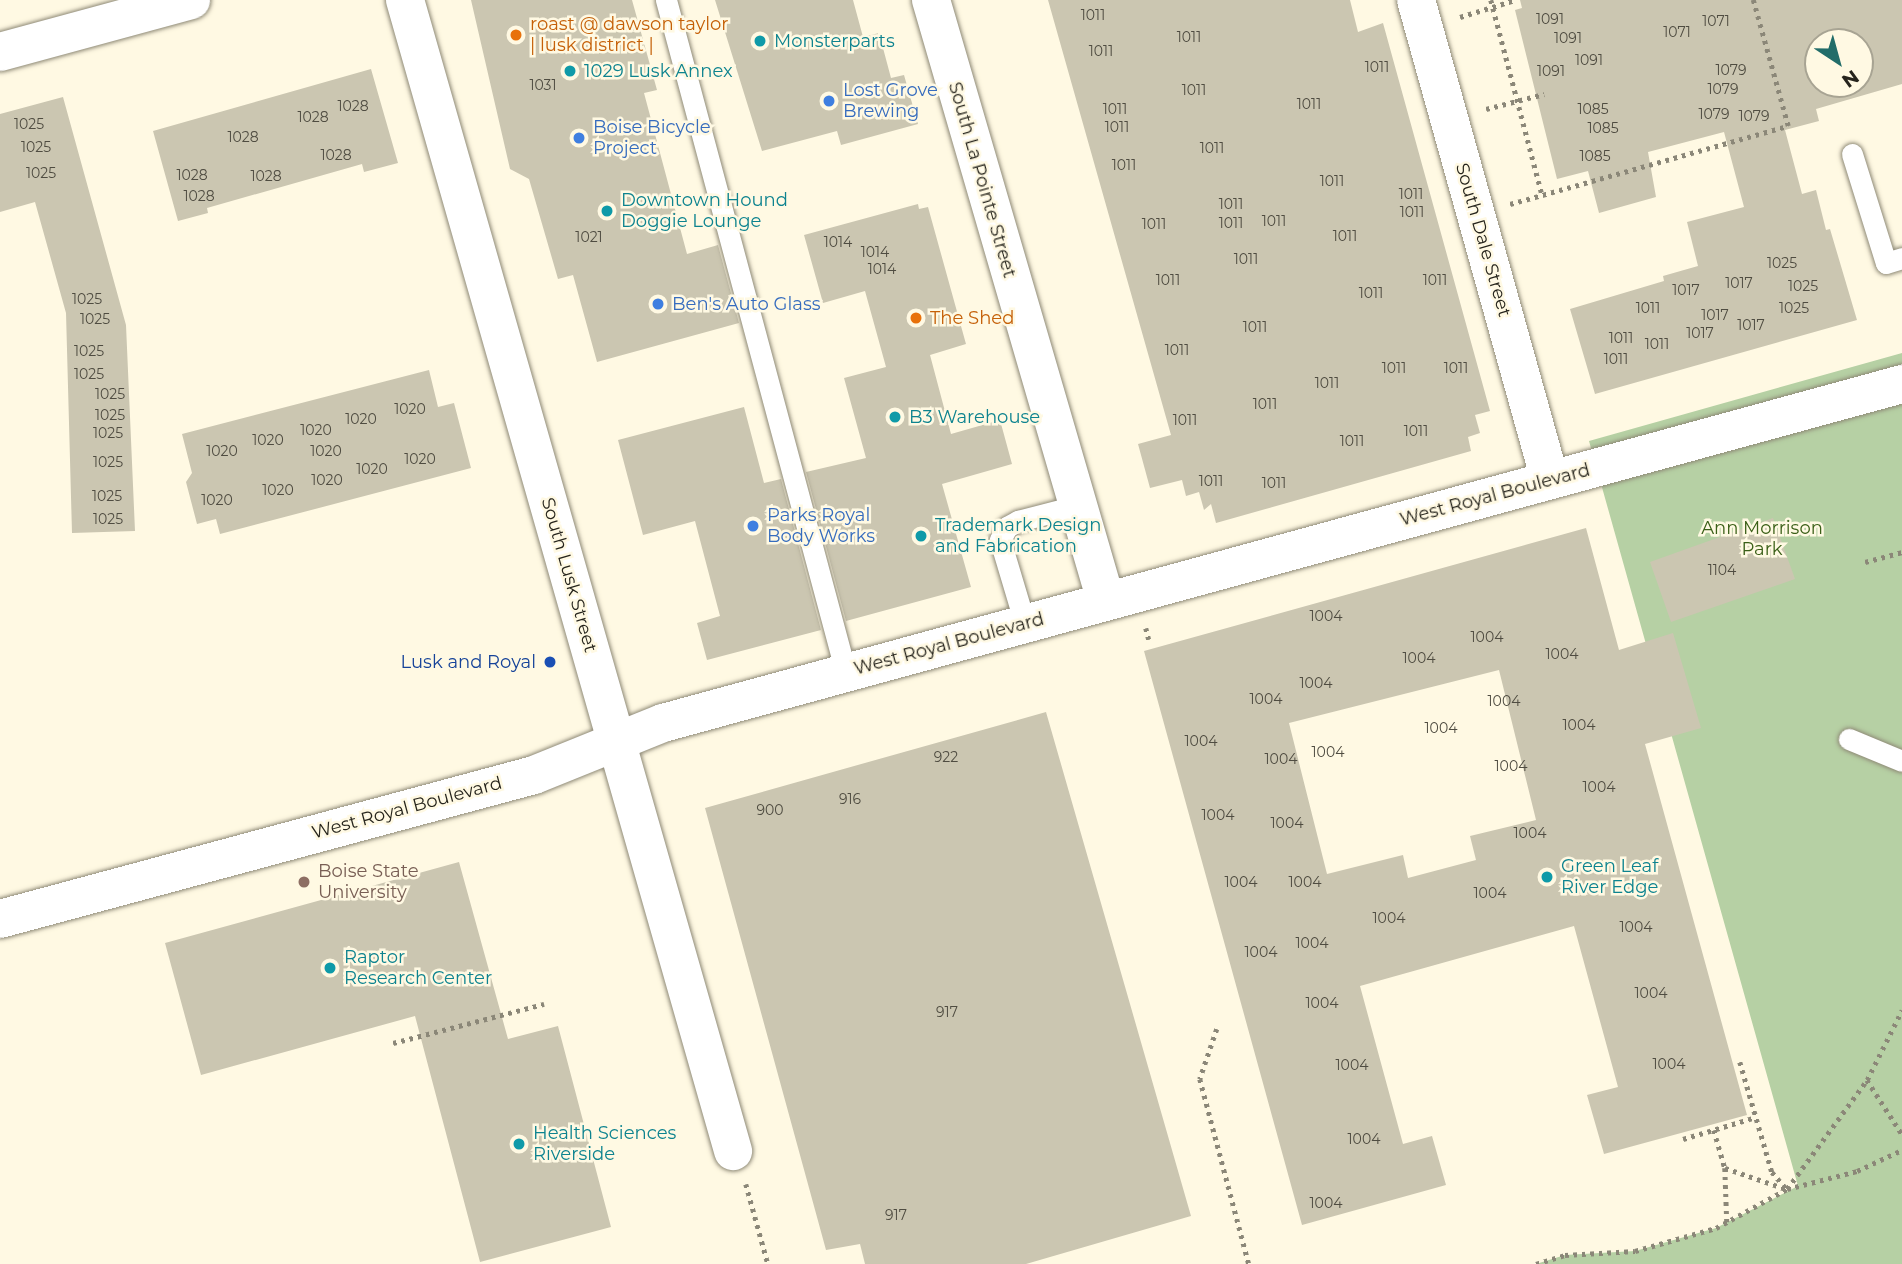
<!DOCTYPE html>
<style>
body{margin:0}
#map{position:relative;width:1902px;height:1264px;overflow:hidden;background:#fff9e3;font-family:Montserrat,sans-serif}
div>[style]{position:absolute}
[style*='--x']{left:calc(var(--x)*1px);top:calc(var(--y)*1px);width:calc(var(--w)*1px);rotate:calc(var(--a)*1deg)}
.green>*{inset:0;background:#b6d0a4}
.building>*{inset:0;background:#cbc6b1}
.path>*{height:4.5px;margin-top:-2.25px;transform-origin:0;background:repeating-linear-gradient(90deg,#8b8778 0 3.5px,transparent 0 8.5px)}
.roads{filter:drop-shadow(0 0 2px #8f8a77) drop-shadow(0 0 2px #8f8a77)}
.lane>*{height:21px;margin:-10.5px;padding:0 10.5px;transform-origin:10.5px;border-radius:10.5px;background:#fff}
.street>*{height:38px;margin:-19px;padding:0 19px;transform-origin:19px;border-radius:19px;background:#fff}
.dots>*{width:19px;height:19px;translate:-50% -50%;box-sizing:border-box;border:4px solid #fff9e3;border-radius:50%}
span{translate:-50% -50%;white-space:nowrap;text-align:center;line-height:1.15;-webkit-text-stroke:5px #fff9e3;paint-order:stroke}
.number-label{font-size:14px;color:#4f4c41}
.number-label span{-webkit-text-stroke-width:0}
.food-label{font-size:18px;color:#c56008}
.left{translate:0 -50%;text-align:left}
.culture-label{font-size:18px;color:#0d838f}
.shop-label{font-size:18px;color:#366cbe}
.street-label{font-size:18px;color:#26241c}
.park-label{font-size:18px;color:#3a5f17}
.transit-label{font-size:18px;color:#164399}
.right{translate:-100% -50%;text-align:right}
.education-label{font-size:18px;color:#785e54}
.north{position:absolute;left:1804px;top:28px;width:70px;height:70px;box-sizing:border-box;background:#fff9e3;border:2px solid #a8a493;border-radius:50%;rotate:144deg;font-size:19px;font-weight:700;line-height:28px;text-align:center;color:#26241c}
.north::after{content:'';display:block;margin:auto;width:24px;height:32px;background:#226d69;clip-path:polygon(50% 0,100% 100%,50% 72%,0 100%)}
</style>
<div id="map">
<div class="green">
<i style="clip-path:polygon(1902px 353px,1902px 1264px,1536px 1264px,1565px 1255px,1635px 1251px,1716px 1228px,1798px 1186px,1589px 441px)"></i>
</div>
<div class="building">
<i style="clip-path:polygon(471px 0,632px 0,657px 90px,644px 93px,687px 254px,718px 245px,739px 323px,597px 362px,573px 275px,558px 279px,529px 179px,510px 169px)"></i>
<i style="clip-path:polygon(715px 0,853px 0,863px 37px,879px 33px,891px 78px,904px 75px,918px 124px,841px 145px,837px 131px,762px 151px)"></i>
<i style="clip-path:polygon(1048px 0,1350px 0,1358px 32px,1383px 23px,1490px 411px,1475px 415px,1480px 433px,1468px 437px,1471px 451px,1216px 523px,1211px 504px,1204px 510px,1199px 492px,1186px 496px,1182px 480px,1150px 488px,1138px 444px,1171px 435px)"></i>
<i style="clip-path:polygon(evenodd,1520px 0,1902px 0,1902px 84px,1816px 109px,1819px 121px,1785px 130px,1802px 194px,1816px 190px,1826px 230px,1830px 229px,1857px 320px,1595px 394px,1570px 309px,1664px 281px,1663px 276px,1698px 266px,1687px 222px,1744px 207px,1724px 132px,1648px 152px,1656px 197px,1599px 213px,1588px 171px,1557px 179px,1515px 10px,1522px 8px,1520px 0,1818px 42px,1860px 42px,1860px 84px,1818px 84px,1818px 42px)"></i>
<i style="clip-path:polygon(371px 69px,398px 163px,364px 172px,362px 164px,207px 208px,208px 213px,178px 221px,153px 131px)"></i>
<i style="clip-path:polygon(63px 97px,126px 325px,135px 531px,72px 533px,66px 313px,35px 202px,0 212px,0 114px)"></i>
<i style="clip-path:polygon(918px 204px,919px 209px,928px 207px,966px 344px,930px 355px,951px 434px,1000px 420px,1012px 464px,942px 484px,971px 587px,846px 621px,806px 472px,866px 458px,844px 378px,886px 367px,865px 291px,823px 303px,804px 235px)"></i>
<i style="clip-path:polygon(429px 370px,438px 407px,454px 403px,471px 468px,220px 534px,216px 519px,197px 524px,186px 482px,192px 473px,182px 434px)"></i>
<i style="clip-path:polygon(744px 407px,764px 483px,781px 479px,821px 630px,707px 660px,697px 623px,720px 616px,695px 521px,643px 535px,618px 440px)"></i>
<i style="clip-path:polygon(1773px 518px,1795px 579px,1671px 622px,1650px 562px)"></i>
<i style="clip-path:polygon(evenodd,1586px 528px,1619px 650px,1673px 633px,1701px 728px,1645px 744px,1747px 1115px,1604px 1154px,1587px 1095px,1618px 1087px,1574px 926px,1360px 986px,1403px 1144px,1432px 1136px,1446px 1185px,1302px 1225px,1144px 651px,1586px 528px,1499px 670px,1536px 820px,1470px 836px,1476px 860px,1408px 878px,1403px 855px,1327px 874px,1289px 723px,1499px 670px)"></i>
<i style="clip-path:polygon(1046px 712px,1191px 1216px,1026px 1264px,865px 1264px,860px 1244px,826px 1250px,705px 808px)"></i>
<i style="clip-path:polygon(459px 862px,508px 1039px,558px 1026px,611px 1227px,480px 1262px,415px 1016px,201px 1075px,165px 943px)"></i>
</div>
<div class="path">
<i style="--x:1491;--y:0;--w:201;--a:75.3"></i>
<i style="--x:1460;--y:17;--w:58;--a:-17.2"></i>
<i style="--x:1486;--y:109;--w:60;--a:-14.5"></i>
<i style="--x:1510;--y:204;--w:289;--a:-15.7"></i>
<i style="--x:1788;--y:126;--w:131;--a:-105.5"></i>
<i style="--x:1865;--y:562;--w:38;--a:-15"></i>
<i style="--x:1146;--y:628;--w:12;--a:76"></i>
<i style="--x:1217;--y:1029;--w:53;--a:108.8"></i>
<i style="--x:1200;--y:1079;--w:191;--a:75.2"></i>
<i style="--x:393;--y:1043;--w:156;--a:-14.5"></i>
<i style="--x:1740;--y:1062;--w:115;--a:73.8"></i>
<i style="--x:1772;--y:1172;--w:23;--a:49"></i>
<i style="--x:1867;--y:1080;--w:64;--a:57.1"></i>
<i style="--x:1714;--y:1130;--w:40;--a:74"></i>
<i style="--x:1725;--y:1168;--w:54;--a:87.9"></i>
<i style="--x:1683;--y:1139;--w:76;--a:-16.8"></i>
<i style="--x:1725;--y:1168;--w:65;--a:19"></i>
<i style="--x:746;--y:1184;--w:83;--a:74.6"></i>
<i style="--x:1787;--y:1189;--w:135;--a:-53.7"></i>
<i style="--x:1867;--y:1080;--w:78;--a:-63.4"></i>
<i style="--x:1536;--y:1264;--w:30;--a:-17"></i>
<i style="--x:1565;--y:1255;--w:70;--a:-3.3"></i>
<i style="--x:1635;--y:1251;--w:84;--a:-15.9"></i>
<i style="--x:1716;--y:1228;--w:81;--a:-28.8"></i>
<i style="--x:1787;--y:1189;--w:72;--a:-14.4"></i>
<i style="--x:1857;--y:1171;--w:50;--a:-25"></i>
</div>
<div class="roads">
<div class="lane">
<i style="--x:666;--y:0;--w:697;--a:75.03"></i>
<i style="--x:1852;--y:154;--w:114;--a:72.7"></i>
<i style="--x:1886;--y:263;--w:17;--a:-17"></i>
<i style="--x:1025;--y:624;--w:88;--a:-106.6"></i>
<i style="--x:1000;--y:540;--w:15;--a:-62"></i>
<i style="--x:1007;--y:527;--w:13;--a:-29"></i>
<i style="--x:1018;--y:521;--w:60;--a:-14.5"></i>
<i style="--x:1849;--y:739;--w:57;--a:22.5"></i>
</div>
<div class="street">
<i style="--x:405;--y:0;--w:1197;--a:74.09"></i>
<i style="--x:931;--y:0;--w:626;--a:73.77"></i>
<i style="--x:1416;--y:0;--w:498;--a:74.4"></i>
<i style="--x:0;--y:52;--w:198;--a:-15.2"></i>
<i style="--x:0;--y:919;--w:553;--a:-15.09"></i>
<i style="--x:534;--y:775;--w:139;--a:-22"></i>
<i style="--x:663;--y:723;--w:1285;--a:-15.3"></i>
</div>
</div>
<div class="dots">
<i style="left:516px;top:35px;background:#e8710a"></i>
<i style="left:760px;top:41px;background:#0f9aa8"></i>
<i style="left:570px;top:71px;background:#0f9aa8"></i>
<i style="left:829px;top:101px;background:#3f7fe0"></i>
<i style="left:579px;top:138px;background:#3f7fe0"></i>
<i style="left:607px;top:211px;background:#0f9aa8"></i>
<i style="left:658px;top:304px;background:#3f7fe0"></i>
<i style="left:916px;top:318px;background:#e8710a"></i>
<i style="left:895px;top:417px;background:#0f9aa8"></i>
<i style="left:753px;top:526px;background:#3f7fe0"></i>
<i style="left:921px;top:536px;background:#0f9aa8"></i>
<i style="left:550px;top:662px;background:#1a4fb4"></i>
<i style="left:1547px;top:877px;background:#0f9aa8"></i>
<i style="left:304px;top:882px;background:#8d6e63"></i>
<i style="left:330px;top:968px;background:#0f9aa8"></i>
<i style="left:519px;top:1144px;background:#0f9aa8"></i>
</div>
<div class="number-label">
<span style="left:1093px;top:15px">1011</span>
<span style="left:1550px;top:19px">1091</span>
<span style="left:1716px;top:21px">1071</span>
<span style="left:1677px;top:32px">1071</span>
<span style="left:1189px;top:37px">1011</span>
<span style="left:1568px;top:38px">1091</span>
<span style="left:1101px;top:51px">1011</span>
<span style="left:1589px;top:60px">1091</span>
<span style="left:1377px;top:67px">1011</span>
<span style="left:1731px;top:70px">1079</span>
<span style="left:1551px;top:71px">1091</span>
<span style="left:543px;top:85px">1031</span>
<span style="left:1723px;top:89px">1079</span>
<span style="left:1194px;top:90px">1011</span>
<span style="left:1309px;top:104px">1011</span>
<span style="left:353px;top:106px">1028</span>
<span style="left:1115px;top:109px">1011</span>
<span style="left:1593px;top:109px">1085</span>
<span style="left:1714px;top:114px">1079</span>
<span style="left:1754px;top:116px">1079</span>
<span style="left:313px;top:117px">1028</span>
<span style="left:29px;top:124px">1025</span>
<span style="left:1117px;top:127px">1011</span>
<span style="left:1603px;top:128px">1085</span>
<span style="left:243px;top:137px">1028</span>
<span style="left:36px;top:147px">1025</span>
<span style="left:1212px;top:148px">1011</span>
<span style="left:336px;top:155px">1028</span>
<span style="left:1595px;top:156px">1085</span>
<span style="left:1124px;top:165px">1011</span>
<span style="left:41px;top:173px">1025</span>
<span style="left:192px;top:175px">1028</span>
<span style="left:266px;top:176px">1028</span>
<span style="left:1332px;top:181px">1011</span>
<span style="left:1411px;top:194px">1011</span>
<span style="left:199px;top:196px">1028</span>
<span style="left:1231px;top:204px">1011</span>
<span style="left:1412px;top:212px">1011</span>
<span style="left:1274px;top:221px">1011</span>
<span style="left:1231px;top:223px">1011</span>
<span style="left:1154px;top:224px">1011</span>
<span style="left:1345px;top:236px">1011</span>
<span style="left:589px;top:237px">1021</span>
<span style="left:838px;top:242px">1014</span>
<span style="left:875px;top:252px">1014</span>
<span style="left:1246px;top:259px">1011</span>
<span style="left:1782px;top:263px">1025</span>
<span style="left:882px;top:269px">1014</span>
<span style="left:1168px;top:280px">1011</span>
<span style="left:1435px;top:280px">1011</span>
<span style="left:1739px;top:283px">1017</span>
<span style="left:1803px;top:286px">1025</span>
<span style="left:1686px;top:290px">1017</span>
<span style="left:1371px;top:293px">1011</span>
<span style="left:87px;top:299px">1025</span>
<span style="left:1648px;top:308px">1011</span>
<span style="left:1794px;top:308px">1025</span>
<span style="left:1715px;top:315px">1017</span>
<span style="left:95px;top:319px">1025</span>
<span style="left:1751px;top:325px">1017</span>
<span style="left:1255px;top:327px">1011</span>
<span style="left:1700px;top:333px">1017</span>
<span style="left:1621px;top:338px">1011</span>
<span style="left:1657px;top:344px">1011</span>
<span style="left:1177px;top:350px">1011</span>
<span style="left:89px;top:351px">1025</span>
<span style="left:1616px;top:359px">1011</span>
<span style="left:1394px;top:368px">1011</span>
<span style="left:1456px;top:368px">1011</span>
<span style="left:89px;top:374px">1025</span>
<span style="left:1327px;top:383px">1011</span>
<span style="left:110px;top:394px">1025</span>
<span style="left:1265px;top:404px">1011</span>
<span style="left:410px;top:409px">1020</span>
<span style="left:110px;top:415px">1025</span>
<span style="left:361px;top:419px">1020</span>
<span style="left:1185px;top:420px">1011</span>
<span style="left:316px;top:430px">1020</span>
<span style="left:1416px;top:431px">1011</span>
<span style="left:108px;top:433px">1025</span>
<span style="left:268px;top:440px">1020</span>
<span style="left:1352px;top:441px">1011</span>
<span style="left:222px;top:451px">1020</span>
<span style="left:326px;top:451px">1020</span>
<span style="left:420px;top:459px">1020</span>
<span style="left:108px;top:462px">1025</span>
<span style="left:372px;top:469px">1020</span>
<span style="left:327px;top:480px">1020</span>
<span style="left:1211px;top:481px">1011</span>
<span style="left:1274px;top:483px">1011</span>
<span style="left:278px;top:490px">1020</span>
<span style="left:107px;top:496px">1025</span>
<span style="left:217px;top:500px">1020</span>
<span style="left:108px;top:519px">1025</span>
<span style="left:1722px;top:570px">1104</span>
<span style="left:1326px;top:616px">1004</span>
<span style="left:1487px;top:637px">1004</span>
<span style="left:1562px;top:654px">1004</span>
<span style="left:1419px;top:658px">1004</span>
<span style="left:1316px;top:683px">1004</span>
<span style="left:1266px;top:699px">1004</span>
<span style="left:1504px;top:701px">1004</span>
<span style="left:1579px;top:725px">1004</span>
<span style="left:1441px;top:728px">1004</span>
<span style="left:1201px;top:741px">1004</span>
<span style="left:1328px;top:752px">1004</span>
<span style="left:946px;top:757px">922</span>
<span style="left:1281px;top:759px">1004</span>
<span style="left:1511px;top:766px">1004</span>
<span style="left:1599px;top:787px">1004</span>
<span style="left:850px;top:799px">916</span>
<span style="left:770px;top:810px">900</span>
<span style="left:1218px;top:815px">1004</span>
<span style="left:1287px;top:823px">1004</span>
<span style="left:1530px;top:833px">1004</span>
<span style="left:1241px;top:882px">1004</span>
<span style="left:1305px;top:882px">1004</span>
<span style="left:1490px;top:893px">1004</span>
<span style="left:1389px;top:918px">1004</span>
<span style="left:1636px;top:927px">1004</span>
<span style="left:1312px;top:943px">1004</span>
<span style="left:1261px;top:952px">1004</span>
<span style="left:1651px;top:993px">1004</span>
<span style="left:1322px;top:1003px">1004</span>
<span style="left:947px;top:1012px">917</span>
<span style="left:1669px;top:1064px">1004</span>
<span style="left:1352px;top:1065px">1004</span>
<span style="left:1364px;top:1139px">1004</span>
<span style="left:1326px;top:1203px">1004</span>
<span style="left:896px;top:1215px">917</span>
</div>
<div class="food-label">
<span class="left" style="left:530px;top:35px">roast @ dawson taylor<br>| lusk district |</span>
<span class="left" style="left:930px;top:318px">The Shed</span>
</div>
<div class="culture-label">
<span class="left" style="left:774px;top:41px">Monsterparts</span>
<span class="left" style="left:584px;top:71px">1029 Lusk Annex</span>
<span class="left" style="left:621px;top:211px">Downtown Hound<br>Doggie Lounge</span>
<span class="left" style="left:909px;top:417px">B3 Warehouse</span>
<span class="left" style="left:935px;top:536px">Trademark Design<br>and Fabrication</span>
<span class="left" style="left:1561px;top:877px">Green Leaf<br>River Edge</span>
<span class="left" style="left:344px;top:968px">Raptor<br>Research Center</span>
<span class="left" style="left:533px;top:1144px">Health Sciences<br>Riverside</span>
</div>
<div class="shop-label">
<span class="left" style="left:843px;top:101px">Lost Grove<br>Brewing</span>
<span class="left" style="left:593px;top:138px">Boise Bicycle<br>Project</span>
<span class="left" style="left:672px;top:304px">Ben's Auto Glass</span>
<span class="left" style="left:767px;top:526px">Parks Royal<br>Body Works</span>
</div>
<div class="street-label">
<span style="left:982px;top:180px;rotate:74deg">South La Pointe Street</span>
<span style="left:1483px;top:240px;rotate:74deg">South Dale Street</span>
<span style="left:1495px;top:495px;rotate:-15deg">West Royal Boulevard</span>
<span style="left:569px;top:575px;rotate:74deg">South Lusk Street</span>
<span style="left:949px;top:644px;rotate:-15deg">West Royal Boulevard</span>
<span style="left:407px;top:808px;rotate:-15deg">West Royal Boulevard</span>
</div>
<div class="park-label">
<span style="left:1762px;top:539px">Ann Morrison<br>Park</span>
</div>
<div class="transit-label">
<span class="right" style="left:536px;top:662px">Lusk and Royal</span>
</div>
<div class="education-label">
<span class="left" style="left:318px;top:882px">Boise State<br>University</span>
</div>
<div class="north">N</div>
</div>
